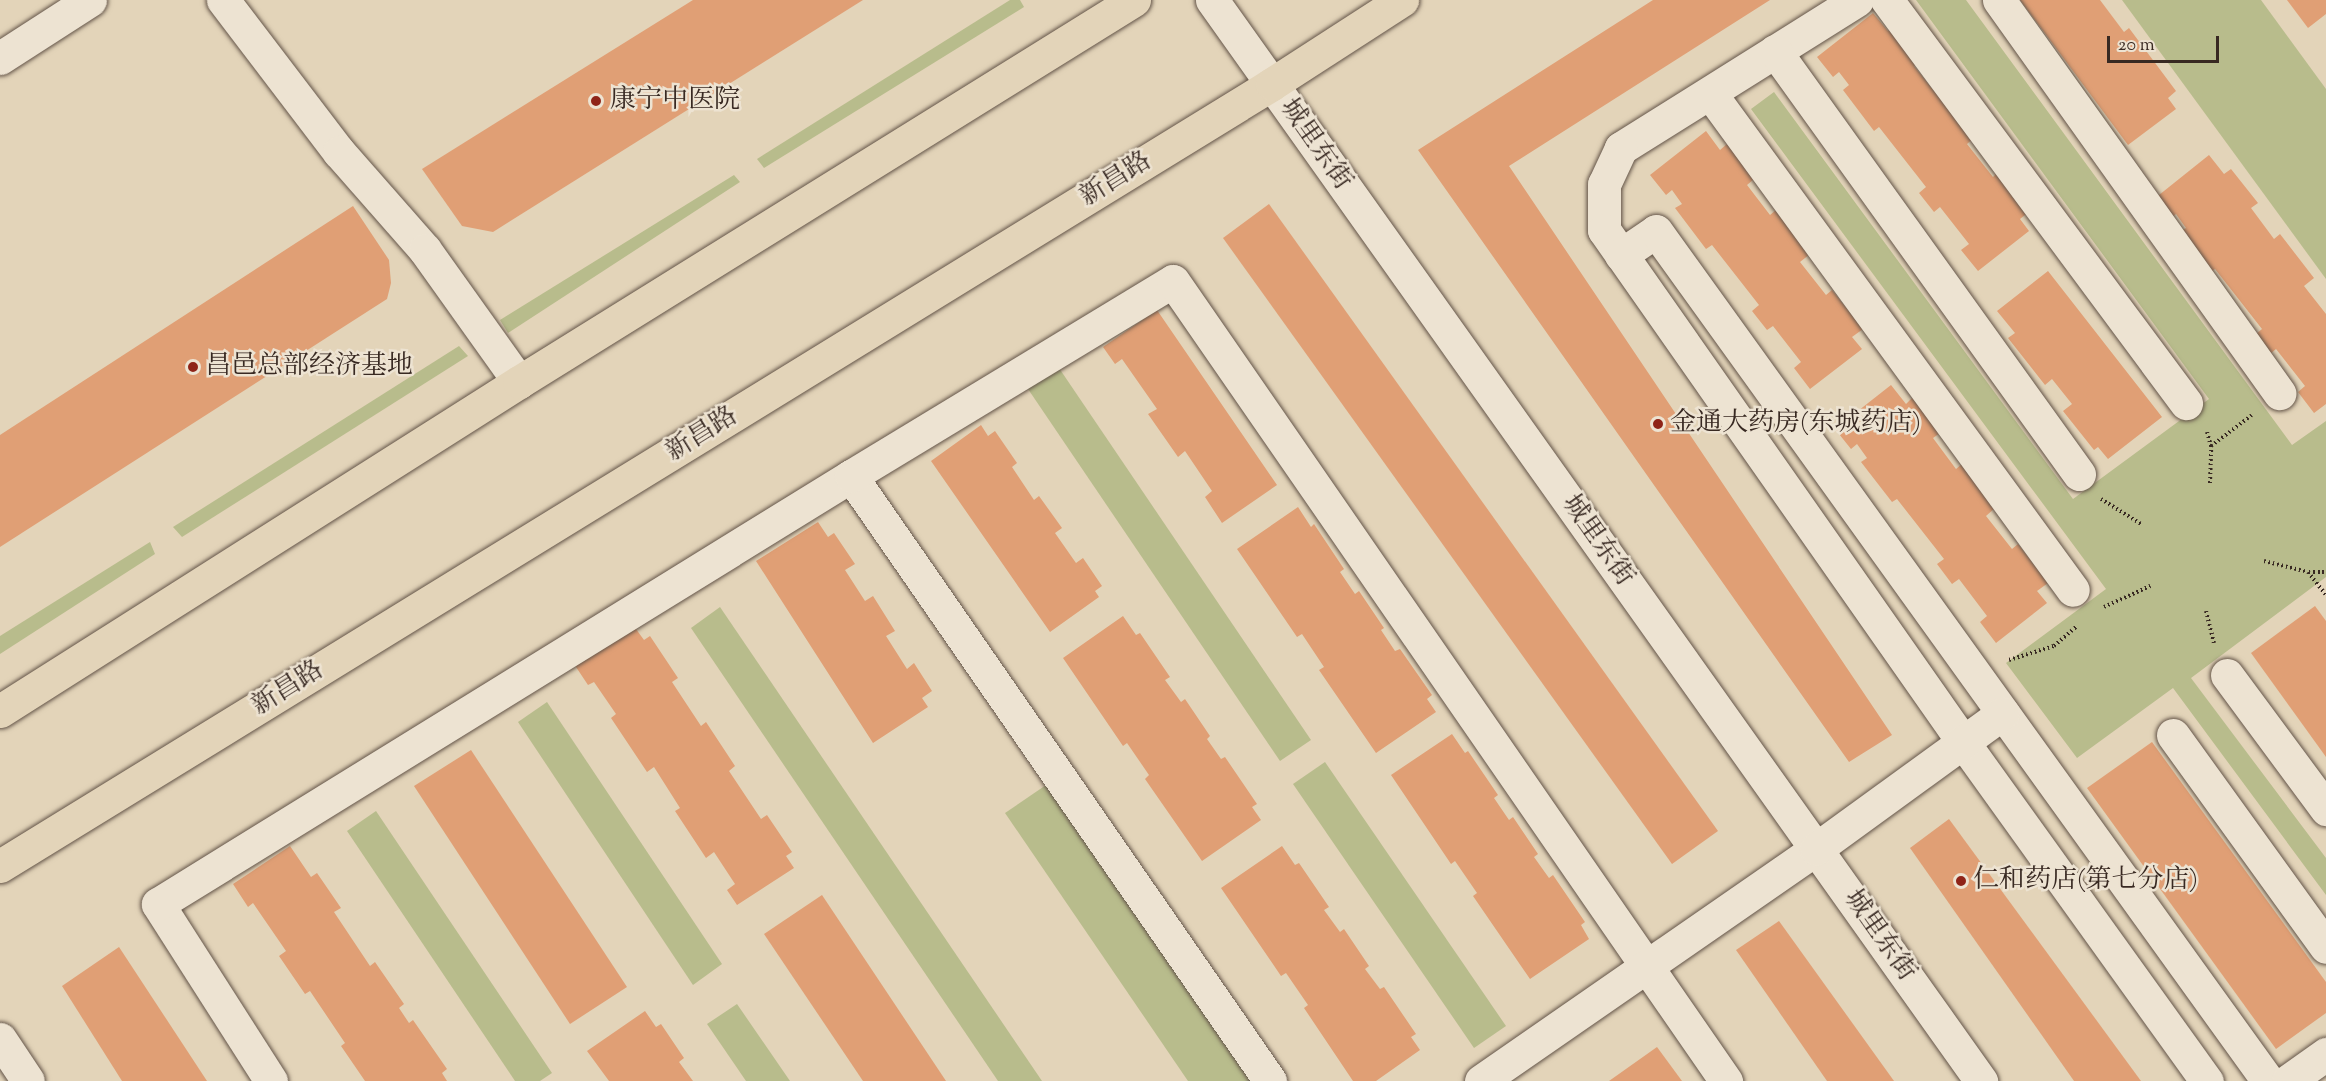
<!DOCTYPE html>
<meta charset="utf-8">
<style>
body{margin:0}
#map{position:relative;width:2326px;height:1081px;overflow:hidden;background:#e3d4b9;font-family:"Sorts Mill Goudy","Noto Serif SC",serif}
div>[style]{position:absolute}
[style*='--x']{left:calc(var(--x)*1px);top:calc(var(--y)*1px);width:calc(var(--w)*1px);rotate:calc(var(--a)*1deg)}
.green>*{inset:0;background:#b8bc8c}
.building>*{inset:0;background:#e09f75}
.path>*{height:4px;margin-top:-2px;transform-origin:0;background:repeating-linear-gradient(90deg,#382922 0 1.5px,transparent 0 4.5px)}
.roads{filter:drop-shadow(0 0 2px #635448) drop-shadow(0 0 2px #635448)}
.minor>*{height:33px;margin:-16.5px;padding:0 16.5px;transform-origin:16.5px;border-radius:16.5px;background:#ede3d2}
.major>*{height:33px;margin:-16.5px;padding:0 16.5px;transform-origin:16.5px;border-radius:16.5px;background:#e3d4b9}
.dots>*{width:16px;height:16px;translate:-50% -50%;box-sizing:border-box;border:3px solid #ede3d2;border-radius:50%}
span{translate:-50% -50%;white-space:nowrap;text-align:center;line-height:1.15;-webkit-text-stroke:5px #ede3d2;paint-order:stroke}
.poi-label{font-size:26px;color:#382922}
.left{translate:0 -50%;text-align:left}
.street-label{font-size:26px;color:#382922}
.scale{position:absolute;left:2107px;top:36px;width:112px;height:27px;box-sizing:border-box;border:3px solid #382922;border-top:0;padding-left:8px;font-size:18px;line-height:21px;white-space:nowrap;color:#382922;-webkit-text-stroke:4px #ede3d2;paint-order:stroke}
</style>
<div id="map">
<div class="green">
<i style="clip-path:polygon(1010px 0,1020px 0,1024px 7px,764px 168px,757px 159px)"></i>
<i style="clip-path:polygon(1916px 0,1966px 0,2292px 445px,2326px 421px,2326px 577px,2191px 678px,2326px 858px,2326px 895px,2173px 688px,2077px 758px,2006px 663px,2106px 589px,1751px 109px,1774px 92px,2073px 499px,2209px 399px)"></i>
<i style="clip-path:polygon(2122px 0,2261px 0,2326px 89px,2326px 279px)"></i>
<i style="clip-path:polygon(734px 175px,740px 182px,508px 333px,500px 320px)"></i>
<i style="clip-path:polygon(459px 346px,468px 356px,182px 537px,173px 527px)"></i>
<i style="clip-path:polygon(1059px 368px,1311px 740px,1280px 761px,1028px 389px)"></i>
<i style="clip-path:polygon(150px 542px,155px 554px,0 654px,0 636px)"></i>
<i style="clip-path:polygon(720px 607px,1042px 1081px,998px 1081px,691px 628px)"></i>
<i style="clip-path:polygon(547px 702px,722px 964px,693px 985px,518px 722px)"></i>
<i style="clip-path:polygon(1325px 762px,1506px 1026px,1474px 1048px,1293px 784px)"></i>
<i style="clip-path:polygon(1049px 783px,1251px 1081px,1188px 1081px,1005px 813px)"></i>
<i style="clip-path:polygon(376px 811px,552px 1073px,540px 1081px,515px 1081px,347px 831px)"></i>
<i style="clip-path:polygon(737px 1004px,790px 1081px,746px 1081px,707px 1024px)"></i>
</div>
<div class="building">
<i style="clip-path:polygon(693px 0,863px 0,493px 232px,462px 226px,422px 169px)"></i>
<i style="clip-path:polygon(1653px 0,1770px 0,1509px 166px,1892px 735px,1849px 762px,1418px 150px)"></i>
<i style="clip-path:polygon(2020px 0,2100px 0,2124px 32px,2129px 28px,2176px 91px,2168px 98px,2176px 109px,2128px 145px)"></i>
<i style="clip-path:polygon(2287px 0,2326px 0,2326px 14px,2308px 28px)"></i>
<i style="clip-path:polygon(1873px 13px,1888px 31px,1895px 26px,1921px 61px,1914px 66px,1938px 96px,1944px 92px,1977px 135px,1967px 144px,1993px 177px,1999px 171px,2030px 211px,2020px 219px,2029px 231px,1978px 271px,1961px 250px,1969px 244px,1940px 207px,1934px 212px,1919px 193px,1926px 187px,1879px 127px,1874px 131px,1843px 90px,1849px 85px,1839px 72px,1833px 77px,1817px 57px)"></i>
<i style="clip-path:polygon(1706px 131px,1720px 150px,1727px 144px,1754px 179px,1747px 185px,1770px 215px,1776px 210px,1810px 254px,1800px 262px,1826px 295px,1832px 290px,1863px 329px,1852px 337px,1862px 349px,1810px 389px,1794px 368px,1801px 362px,1773px 326px,1767px 330px,1752px 311px,1759px 305px,1712px 245px,1706px 249px,1675px 208px,1682px 204px,1672px 190px,1666px 195px,1650px 175px)"></i>
<i style="clip-path:polygon(2209px 155px,2224px 174px,2231px 169px,2258px 203px,2251px 208px,2274px 239px,2280px 234px,2314px 278px,2304px 286px,2326px 314px,2326px 404px,2314px 413px,2298px 392px,2305px 386px,2276px 349px,2270px 354px,2255px 335px,2262px 329px,2215px 269px,2211px 272px,2179px 232px,2186px 228px,2176px 214px,2169px 220px,2154px 199px)"></i>
<i style="clip-path:polygon(1269px 204px,1718px 831px,1672px 864px,1223px 238px)"></i>
<i style="clip-path:polygon(353px 206px,389px 260px,391px 283px,387px 299px,0 547px,0 435px)"></i>
<i style="clip-path:polygon(2048px 271px,2162px 417px,2108px 459px,2098px 447px,2094px 450px,2063px 411px,2072px 404px,2052px 379px,2045px 385px,2008px 338px,2015px 333px,1997px 311px)"></i>
<i style="clip-path:polygon(1157px 310px,1277px 485px,1222px 523px,1205px 497px,1212px 491px,1185px 451px,1178px 457px,1148px 414px,1157px 409px,1122px 359px,1115px 364px,1103px 347px)"></i>
<i style="clip-path:polygon(1891px 385px,1906px 404px,1912px 398px,1940px 433px,1933px 438px,1956px 469px,1962px 464px,1996px 507px,1986px 516px,2012px 549px,2018px 544px,2048px 583px,2037px 591px,2047px 603px,1996px 643px,1980px 622px,1987px 616px,1959px 579px,1952px 584px,1937px 564px,1944px 559px,1897px 499px,1892px 502px,1861px 462px,1867px 458px,1857px 444px,1851px 449px,1835px 429px)"></i>
<i style="clip-path:polygon(981px 425px,988px 436px,995px 431px,1017px 463px,1012px 467px,1034px 500px,1039px 496px,1062px 528px,1055px 533px,1076px 563px,1083px 558px,1102px 586px,1095px 591px,1099px 597px,1050px 632px,931px 461px)"></i>
<i style="clip-path:polygon(1298px 507px,1311px 527px,1314px 524px,1344px 569px,1340px 572px,1355px 594px,1359px 591px,1384px 628px,1381px 630px,1395px 651px,1400px 649px,1432px 695px,1427px 699px,1436px 712px,1376px 753px,1319px 670px,1324px 667px,1302px 634px,1297px 637px,1237px 549px)"></i>
<i style="clip-path:polygon(818px 522px,828px 537px,834px 533px,855px 564px,845px 570px,865px 601px,873px 596px,895px 631px,886px 636px,907px 669px,914px 663px,932px 691px,922px 698px,928px 707px,873px 743px,756px 561px)"></i>
<i style="clip-path:polygon(2315px 606px,2326px 621px,2326px 757px,2251px 653px)"></i>
<i style="clip-path:polygon(1123px 616px,1136px 635px,1140px 633px,1170px 677px,1165px 680px,1181px 702px,1185px 699px,1210px 736px,1207px 739px,1221px 759px,1225px 757px,1257px 804px,1252px 807px,1261px 820px,1202px 861px,1145px 779px,1149px 775px,1127px 743px,1123px 746px,1063px 658px)"></i>
<i style="clip-path:polygon(633px 625px,644px 640px,650px 636px,678px 678px,672px 682px,701px 726px,706px 722px,735px 766px,729px 771px,761px 819px,767px 815px,792px 852px,786px 856px,794px 868px,737px 905px,727px 890px,735px 884px,714px 852px,706px 858px,675px 811px,680px 808px,654px 767px,647px 772px,611px 718px,616px 714px,594px 682px,588px 685px,574px 664px)"></i>
<i style="clip-path:polygon(1452px 734px,1465px 753px,1468px 751px,1498px 795px,1494px 798px,1509px 820px,1513px 817px,1538px 854px,1534px 857px,1549px 878px,1553px 875px,1585px 922px,1581px 925px,1589px 939px,1530px 979px,1473px 896px,1477px 893px,1455px 861px,1451px 864px,1391px 775px)"></i>
<i style="clip-path:polygon(2152px 742px,2326px 982px,2326px 1013px,2276px 1049px,2087px 788px)"></i>
<i style="clip-path:polygon(471px 750px,627px 987px,570px 1024px,414px 786px)"></i>
<i style="clip-path:polygon(1949px 819px,2141px 1081px,2074px 1081px,1910px 848px)"></i>
<i style="clip-path:polygon(290px 846px,311px 877px,317px 873px,341px 908px,334px 912px,370px 966px,375px 962px,404px 1004px,399px 1008px,409px 1023px,413px 1020px,447px 1069px,442px 1073px,447px 1081px,365px 1081px,341px 1046px,345px 1043px,310px 991px,305px 994px,279px 956px,286px 951px,253px 903px,248px 907px,233px 884px)"></i>
<i style="clip-path:polygon(1282px 846px,1295px 865px,1299px 863px,1329px 907px,1324px 910px,1340px 932px,1344px 929px,1369px 966px,1365px 969px,1380px 989px,1384px 987px,1416px 1034px,1411px 1037px,1420px 1050px,1376px 1081px,1353px 1081px,1304px 1008px,1308px 1005px,1286px 973px,1281px 976px,1221px 888px)"></i>
<i style="clip-path:polygon(822px 895px,946px 1081px,863px 1081px,764px 934px)"></i>
<i style="clip-path:polygon(1779px 921px,1894px 1081px,1827px 1081px,1736px 950px)"></i>
<i style="clip-path:polygon(119px 947px,207px 1081px,122px 1081px,62px 986px)"></i>
<i style="clip-path:polygon(645px 1011px,656px 1027px,661px 1024px,684px 1058px,679px 1062px,693px 1081px,609px 1081px,587px 1051px)"></i>
<i style="clip-path:polygon(1657px 1047px,1682px 1081px,1609px 1081px)"></i>
</div>
<div class="path">
<i style="--x:2207;--y:432;--w:15;--a:74"></i>
<i style="--x:2210;--y:483;--w:37;--a:-88"></i>
<i style="--x:2211;--y:446;--w:51;--a:-37.1"></i>
<i style="--x:2101;--y:499;--w:47;--a:32"></i>
<i style="--x:2264;--y:561;--w:45;--a:14"></i>
<i style="--x:2308;--y:572;--w:29;--a:52"></i>
<i style="--x:2309;--y:572;--w:17;--a:0"></i>
<i style="--x:2104;--y:607;--w:51;--a:-24.5"></i>
<i style="--x:2206;--y:611;--w:33;--a:76"></i>
<i style="--x:2009;--y:660;--w:47;--a:-17.3"></i>
<i style="--x:2054;--y:646;--w:29;--a:-41"></i>
</div>
<div class="roads">
<div class="minor">
<i style="--x:223;--y:0;--w:191;--a:52.7"></i>
<i style="--x:339;--y:152;--w:130;--a:48.7"></i>
<i style="--x:425;--y:250;--w:162;--a:54.5"></i>
<i style="--x:1212;--y:0;--w:1327;--a:54.57"></i>
<i style="--x:1857;--y:0;--w:279;--a:147.9"></i>
<i style="--x:1621;--y:148;--w:40;--a:115"></i>
<i style="--x:1604;--y:184;--w:46;--a:90"></i>
<i style="--x:1604;--y:230;--w:625;--a:54.96"></i>
<i style="--x:1963;--y:742;--w:418;--a:54.3"></i>
<i style="--x:1887;--y:0;--w:502;--a:53.43"></i>
<i style="--x:1999;--y:0;--w:483;--a:54.5"></i>
<i style="--x:1775;--y:51;--w:521;--a:54.3"></i>
<i style="--x:0;--y:58;--w:107;--a:-32.8"></i>
<i style="--x:1710;--y:93;--w:615;--a:53.86"></i>
<i style="--x:1621;--y:255;--w:42;--a:-34.4"></i>
<i style="--x:1656;--y:231;--w:1047;--a:54.25"></i>
<i style="--x:851;--y:476;--w:736;--a:55.29"></i>
<i style="--x:2227;--y:675;--w:167;--a:53.5"></i>
<i style="--x:2173;--y:735;--w:261;--a:54.2"></i>
<i style="--x:0;--y:1039;--w:50;--a:56.3"></i>
<i style="--x:271;--y:1081;--w:210;--a:-122.6"></i>
<i style="--x:158;--y:904;--w:815;--a:-31.7"></i>
<i style="--x:851;--y:476;--w:376;--a:-31.2"></i>
<i style="--x:1173;--y:281;--w:973;--a:55.35"></i>
<i style="--x:1481;--y:1081;--w:407;--a:-34.7"></i>
<i style="--x:1816;--y:849;--w:231;--a:-36"></i>
<i style="--x:2288;--y:1081;--w:47;--a:-35.4"></i>
</div>
<div class="major">
<i style="--x:0;--y:711;--w:614;--a:-32.37"></i>
<i style="--x:519;--y:382;--w:724;--a:-31.85"></i>
<i style="--x:0;--y:866;--w:1493;--a:-31.58"></i>
<i style="--x:1272;--y:84;--w:155;--a:-32.9"></i>
</div>
</div>
<div class="dots">
<i style="left:596px;top:101px;background:#8f2418"></i>
<i style="left:193px;top:367px;background:#8f2418"></i>
<i style="left:1658px;top:424px;background:#8f2418"></i>
<i style="left:1961px;top:881px;background:#8f2418"></i>
</div>
<div class="poi-label">
<span class="left" style="left:610px;top:101px">康宁中医院</span>
<span class="left" style="left:205px;top:367px">昌邑总部经济基地</span>
<span class="left" style="left:1670px;top:424px">金通大药房(东城药店)</span>
<span class="left" style="left:1973px;top:881px">仁和药店(第七分店)</span>
</div>
<div class="street-label">
<span style="left:1315px;top:145px;rotate:55deg">城里东街</span>
<span style="left:1116px;top:180px;rotate:-32deg">新昌路</span>
<span style="left:702px;top:435px;rotate:-32deg">新昌路</span>
<span style="left:1597px;top:541px;rotate:55deg">城里东街</span>
<span style="left:288px;top:689px;rotate:-32deg">新昌路</span>
<span style="left:1879px;top:936px;rotate:55deg">城里东街</span>
</div>
<div class="scale">20 m</div>
</div>
